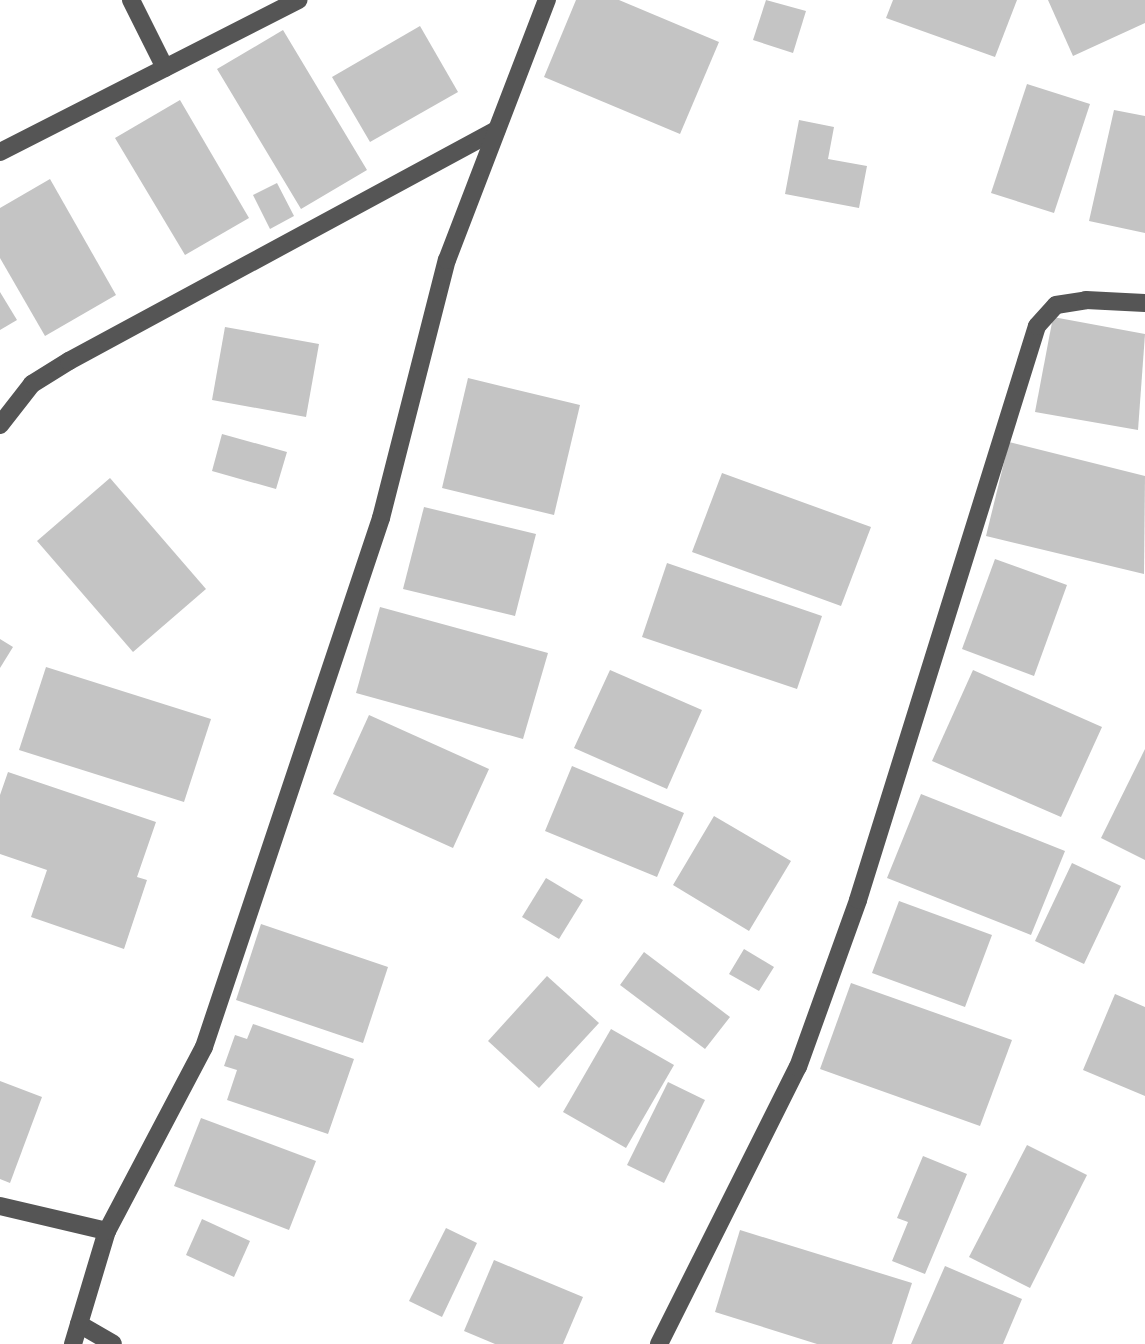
<!DOCTYPE html>
<style>
body{margin:0}
#map{position:relative;width:1145px;height:1344px;overflow:hidden;background:#fff;font-family:Signika,sans-serif}
div>[style]{position:absolute}
[style*='--x']{left:calc(var(--x)*1px);top:calc(var(--y)*1px);width:calc(var(--w)*1px);rotate:calc(var(--a)*1deg)}
.building>*{inset:0;background:#c4c4c4}
.minor>*{height:18px;margin:-9px;padding:0 9px;transform-origin:9px;border-radius:9px;background:#555}
span{translate:-50% -50%;white-space:nowrap;text-align:center;line-height:1.15;-webkit-text-stroke:6px #fff;paint-order:stroke}
</style>
<div id="map">
<div class="building">
<i style="clip-path:polygon(576px 0,619px 0,719px 42px,680px 134px,544px 77px)"></i>
<i style="clip-path:polygon(766px 0,806px 11px,793px 53px,753px 40px)"></i>
<i style="clip-path:polygon(893px 0,1017px 0,995px 57px,886px 18px)"></i>
<i style="clip-path:polygon(1048px 0,1145px 0,1145px 23px,1073px 56px)"></i>
<i style="clip-path:polygon(420px 26px,458px 92px,370px 142px,332px 77px)"></i>
<i style="clip-path:polygon(283px 30px,367px 170px,301px 209px,217px 69px)"></i>
<i style="clip-path:polygon(1027px 84px,1090px 104px,1054px 213px,991px 193px)"></i>
<i style="clip-path:polygon(180px 100px,249px 218px,185px 255px,115px 138px)"></i>
<i style="clip-path:polygon(1114px 110px,1145px 116px,1145px 233px,1089px 221px)"></i>
<i style="clip-path:polygon(799px 120px,834px 127px,828px 159px,867px 166px,859px 208px,785px 194px)"></i>
<i style="clip-path:polygon(50px 179px,116px 295px,45px 336px,0 258px,0 208px)"></i>
<i style="clip-path:polygon(277px 183px,294px 216px,270px 229px,253px 195px)"></i>
<i style="clip-path:polygon(0 292px,17px 320px,0 330px)"></i>
<i style="clip-path:polygon(1053px 317px,1145px 334px,1138px 430px,1035px 412px)"></i>
<i style="clip-path:polygon(225px 327px,319px 344px,306px 417px,212px 400px)"></i>
<i style="clip-path:polygon(468px 378px,580px 405px,554px 515px,442px 488px)"></i>
<i style="clip-path:polygon(222px 434px,287px 452px,276px 489px,212px 471px)"></i>
<i style="clip-path:polygon(1009px 442px,1145px 476px,1144px 574px,986px 536px)"></i>
<i style="clip-path:polygon(722px 473px,871px 527px,841px 606px,692px 552px)"></i>
<i style="clip-path:polygon(110px 478px,206px 589px,133px 652px,37px 541px)"></i>
<i style="clip-path:polygon(424px 507px,536px 534px,515px 616px,403px 589px)"></i>
<i style="clip-path:polygon(995px 559px,1067px 585px,1034px 676px,962px 649px)"></i>
<i style="clip-path:polygon(667px 563px,822px 616px,797px 689px,642px 637px)"></i>
<i style="clip-path:polygon(380px 607px,548px 653px,523px 739px,356px 693px)"></i>
<i style="clip-path:polygon(0 639px,13px 647px,0 668px)"></i>
<i style="clip-path:polygon(46px 667px,211px 719px,184px 802px,19px 750px)"></i>
<i style="clip-path:polygon(610px 670px,702px 710px,667px 789px,574px 748px)"></i>
<i style="clip-path:polygon(973px 670px,1102px 727px,1061px 817px,932px 761px)"></i>
<i style="clip-path:polygon(369px 715px,489px 769px,453px 848px,333px 794px)"></i>
<i style="clip-path:polygon(1145px 749px,1145px 860px,1101px 838px)"></i>
<i style="clip-path:polygon(572px 766px,684px 813px,657px 877px,545px 831px)"></i>
<i style="clip-path:polygon(8px 772px,156px 822px,137px 877px,147px 880px,124px 949px,31px 917px,47px 870px,0 854px,0 795px)"></i>
<i style="clip-path:polygon(921px 794px,1065px 851px,1031px 935px,887px 878px)"></i>
<i style="clip-path:polygon(714px 816px,791px 861px,749px 931px,673px 885px)"></i>
<i style="clip-path:polygon(1072px 863px,1121px 886px,1084px 964px,1035px 941px)"></i>
<i style="clip-path:polygon(546px 878px,583px 900px,559px 939px,522px 917px)"></i>
<i style="clip-path:polygon(899px 901px,992px 935px,965px 1007px,872px 973px)"></i>
<i style="clip-path:polygon(261px 924px,388px 967px,363px 1043px,236px 1000px)"></i>
<i style="clip-path:polygon(744px 949px,774px 967px,759px 991px,729px 974px)"></i>
<i style="clip-path:polygon(644px 952px,730px 1017px,705px 1049px,620px 985px)"></i>
<i style="clip-path:polygon(547px 976px,599px 1023px,539px 1088px,488px 1041px)"></i>
<i style="clip-path:polygon(851px 983px,1012px 1040px,980px 1126px,820px 1069px)"></i>
<i style="clip-path:polygon(1115px 994px,1145px 1007px,1145px 1096px,1083px 1070px)"></i>
<i style="clip-path:polygon(253px 1024px,354px 1059px,328px 1134px,227px 1100px,237px 1070px,224px 1066px,235px 1035px,247px 1039px)"></i>
<i style="clip-path:polygon(611px 1029px,674px 1065px,626px 1148px,563px 1112px)"></i>
<i style="clip-path:polygon(0 1081px,42px 1097px,10px 1183px,0 1179px)"></i>
<i style="clip-path:polygon(668px 1082px,705px 1100px,664px 1183px,627px 1165px)"></i>
<i style="clip-path:polygon(201px 1118px,316px 1161px,289px 1230px,174px 1186px)"></i>
<i style="clip-path:polygon(1027px 1145px,1087px 1175px,1030px 1288px,969px 1257px)"></i>
<i style="clip-path:polygon(923px 1156px,967px 1174px,925px 1274px,892px 1261px,908px 1222px,897px 1218px)"></i>
<i style="clip-path:polygon(202px 1219px,250px 1241px,234px 1277px,186px 1255px)"></i>
<i style="clip-path:polygon(446px 1228px,477px 1243px,442px 1317px,409px 1301px)"></i>
<i style="clip-path:polygon(740px 1230px,912px 1283px,892px 1344px,817px 1344px,715px 1312px)"></i>
<i style="clip-path:polygon(494px 1260px,583px 1297px,563px 1344px,495px 1344px,464px 1331px)"></i>
<i style="clip-path:polygon(945px 1266px,1022px 1299px,1003px 1344px,911px 1344px)"></i>
</div>
<div class="minor">
<i style="--x:131;--y:0;--w:76;--a:63.4"></i>
<i style="--x:0;--y:152;--w:335;--a:-27"></i>
<i style="--x:0;--y:425;--w:52;--a:-52"></i>
<i style="--x:32;--y:384;--w:44;--a:-31.9"></i>
<i style="--x:69;--y:361;--w:486;--a:-28.4"></i>
<i style="--x:0;--y:1206;--w:110;--a:13.2"></i>
<i style="--x:79;--y:1324;--w:39;--a:30"></i>
<i style="--x:73;--y:1344;--w:118;--a:-73.3"></i>
<i style="--x:107;--y:1231;--w:208;--a:-62.2"></i>
<i style="--x:204;--y:1047;--w:558;--a:-71.5"></i>
<i style="--x:381;--y:518;--w:266;--a:-75.7"></i>
<i style="--x:447;--y:260;--w:279;--a:-69"></i>
<i style="--x:659;--y:1344;--w:310;--a:-63.4"></i>
<i style="--x:798;--y:1067;--w:177;--a:-70.2"></i>
<i style="--x:858;--y:900;--w:601;--a:-72.68"></i>
<i style="--x:1037;--y:326;--w:28;--a:-48"></i>
<i style="--x:1056;--y:305;--w:30;--a:-9"></i>
<i style="--x:1086;--y:300;--w:59;--a:2.9"></i>
</div>
</div>
